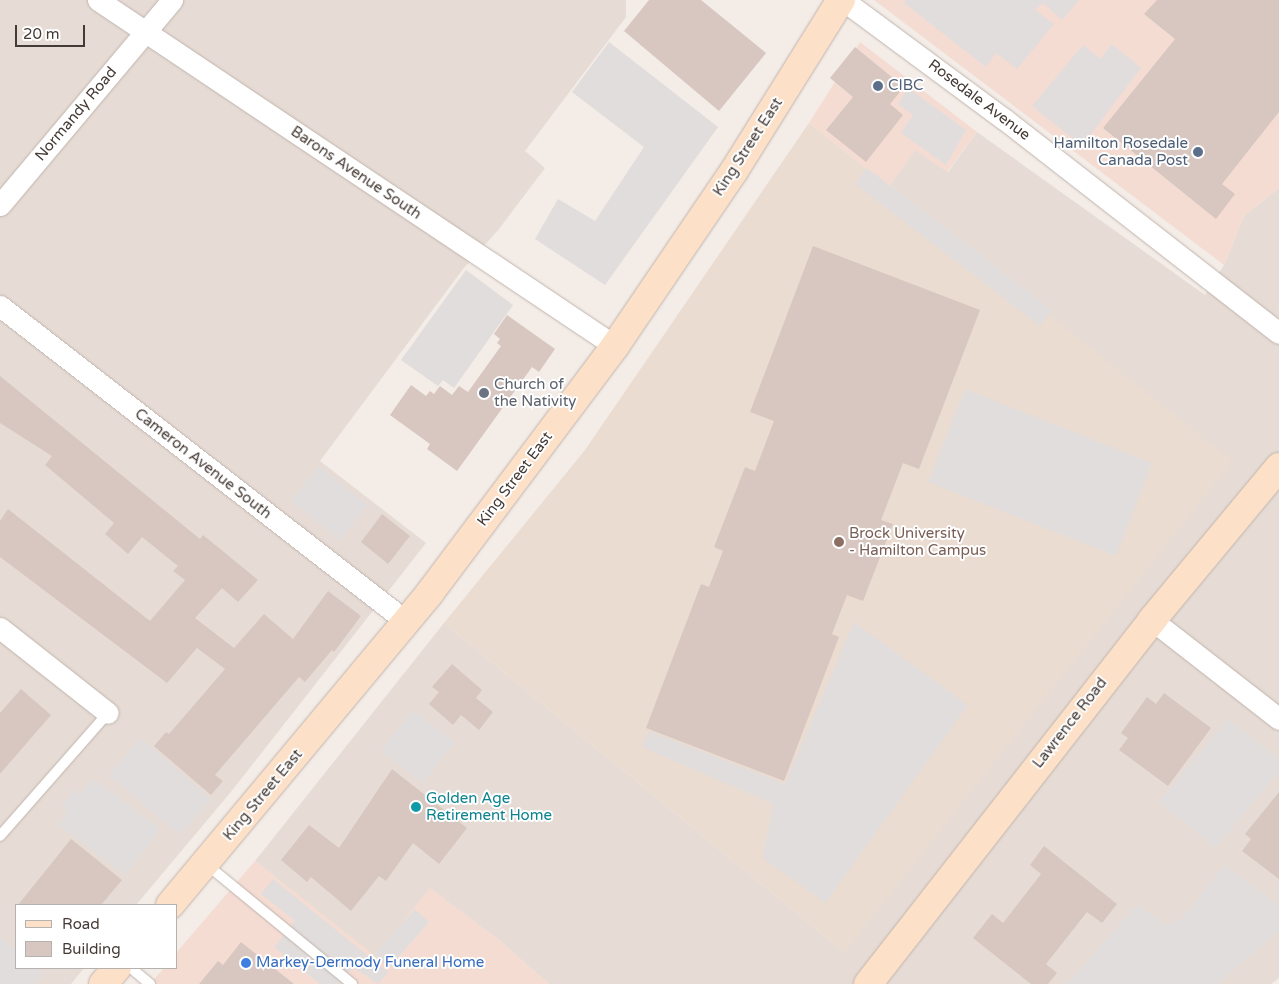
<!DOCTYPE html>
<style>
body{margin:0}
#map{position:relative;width:1279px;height:984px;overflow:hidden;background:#f3ece7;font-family:"Varela Round",sans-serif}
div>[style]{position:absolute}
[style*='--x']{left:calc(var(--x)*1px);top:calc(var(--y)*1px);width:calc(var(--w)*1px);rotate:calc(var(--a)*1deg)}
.residential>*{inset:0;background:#e6dcd5}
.commercial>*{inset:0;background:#f4dcd3}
.education>*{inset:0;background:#ebdcd1}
.parking>*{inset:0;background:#e1dddc}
.building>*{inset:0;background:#d7c7c0}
.roads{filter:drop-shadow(0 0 1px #c1b4ad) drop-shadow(0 0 1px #c1b4ad)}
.lane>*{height:10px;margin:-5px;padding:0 5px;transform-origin:5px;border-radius:5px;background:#fff}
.street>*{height:21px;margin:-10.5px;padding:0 10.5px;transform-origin:10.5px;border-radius:10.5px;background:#fff}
.secondary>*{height:28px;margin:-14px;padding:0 14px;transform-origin:14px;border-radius:14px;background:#fce0c7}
.dots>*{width:14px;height:14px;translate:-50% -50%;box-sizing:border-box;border:2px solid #fff;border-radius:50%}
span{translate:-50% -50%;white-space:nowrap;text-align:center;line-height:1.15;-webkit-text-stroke:4px #fff;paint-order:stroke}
.service-label{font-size:15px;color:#4e5e75}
.left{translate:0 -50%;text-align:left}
.right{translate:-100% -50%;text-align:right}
.street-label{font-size:15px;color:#453b36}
.worship-label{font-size:15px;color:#5b616d}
.education-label{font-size:15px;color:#785e54}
.culture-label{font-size:15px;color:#0d838f}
.shop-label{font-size:15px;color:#366cbe}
.legend{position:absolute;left:15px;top:904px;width:162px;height:65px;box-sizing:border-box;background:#fff;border:1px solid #b5b1af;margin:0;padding:6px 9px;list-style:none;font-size:15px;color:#453b36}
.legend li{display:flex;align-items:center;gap:10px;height:25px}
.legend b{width:25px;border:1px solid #b5b1af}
.scale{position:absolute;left:15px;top:25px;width:70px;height:22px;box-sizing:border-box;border:2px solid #453b36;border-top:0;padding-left:6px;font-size:15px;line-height:18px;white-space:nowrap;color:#453b36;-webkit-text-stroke:4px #fff;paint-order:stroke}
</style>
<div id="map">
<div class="residential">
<i style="clip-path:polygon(0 0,626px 0,626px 17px,525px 151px,545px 168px,499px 229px,463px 269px,320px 461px,426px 543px,230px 793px,136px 905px,16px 905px,16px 968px,84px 968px,71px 984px,0 984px)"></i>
<i style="clip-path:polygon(977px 132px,1205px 295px,1224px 265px,1244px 216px,1279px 188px,1279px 978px,1271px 984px,549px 984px,500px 941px,430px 889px,375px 957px,255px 861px,444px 623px,844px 952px,889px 187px,915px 149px,948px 172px)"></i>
</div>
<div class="commercial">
<i style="clip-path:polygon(874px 0,1279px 0,1279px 188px,1244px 216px,1224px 265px)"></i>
<i style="clip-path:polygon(860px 42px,977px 132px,947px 172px,915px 150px,889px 187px,809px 123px)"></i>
<i style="clip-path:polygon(255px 861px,375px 956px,430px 888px,500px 941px,549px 984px,150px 984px,164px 968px,176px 968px,176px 953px)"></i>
</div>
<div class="education">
<i style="clip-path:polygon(809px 123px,1232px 461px,844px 952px,444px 623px,585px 450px)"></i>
</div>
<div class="parking">
<i style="clip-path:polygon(906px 0,1079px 0,1062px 20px,1043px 3px,1035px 10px,1054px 24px,1017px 69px,996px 53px,986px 67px,904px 3px)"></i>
<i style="clip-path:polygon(609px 42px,718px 127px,605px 285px,535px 239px,558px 199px,595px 221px,644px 147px,572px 92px)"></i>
<i style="clip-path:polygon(1112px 44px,1141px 68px,1082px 146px,1032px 106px,1083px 45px,1100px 59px)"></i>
<i style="clip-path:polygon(908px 88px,966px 130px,946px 165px,901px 133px,913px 115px,898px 104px)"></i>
<i style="clip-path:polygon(867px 168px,1052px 310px,1040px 326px,855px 184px)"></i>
<i style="clip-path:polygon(466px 270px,513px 305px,454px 388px,443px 380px,438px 386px,401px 360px)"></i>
<i style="clip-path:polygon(965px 389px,1152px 463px,1116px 556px,928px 482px)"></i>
<i style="clip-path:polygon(319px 466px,368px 505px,340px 540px,291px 501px)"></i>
<i style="clip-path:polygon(854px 622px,968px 705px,825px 903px,763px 858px,773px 804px,642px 747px,649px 731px,785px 784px)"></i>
<i style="clip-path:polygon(413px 710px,455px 742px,423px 783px,381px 751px)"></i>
<i style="clip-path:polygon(1228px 719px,1279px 760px,1279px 771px,1215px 848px,1159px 802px)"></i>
<i style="clip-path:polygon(140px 738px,211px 799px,180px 835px,109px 775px)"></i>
<i style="clip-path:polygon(93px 778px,160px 829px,125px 875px,59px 825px,68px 813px,61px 808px,75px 789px,81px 794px)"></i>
<i style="clip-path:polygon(1224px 865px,1279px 906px,1279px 931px,1218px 984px,1067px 984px,1137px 905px,1166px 925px,1182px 919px)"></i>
<i style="clip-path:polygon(273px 879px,388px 972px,378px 984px,353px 967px,340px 984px,320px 984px,274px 947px,295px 921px,261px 894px)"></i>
<i style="clip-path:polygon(415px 909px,429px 922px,389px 968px,374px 955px)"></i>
<i style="clip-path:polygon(0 936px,16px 950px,16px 968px,37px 968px,44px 974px,35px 984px,0 984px)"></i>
</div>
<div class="building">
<i style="clip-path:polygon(649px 0,701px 0,766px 53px,719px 111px,624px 31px)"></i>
<i style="clip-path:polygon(1157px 0,1279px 0,1279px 112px,1222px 184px,1235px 194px,1216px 219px,1103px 128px,1175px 39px,1144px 14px)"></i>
<i style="clip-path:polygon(855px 47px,904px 87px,890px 104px,903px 115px,866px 162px,826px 130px,853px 97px,830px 78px)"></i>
<i style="clip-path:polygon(813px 246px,980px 310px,919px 469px,903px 463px,881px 520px,893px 524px,863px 601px,847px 595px,832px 634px,839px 637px,784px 781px,646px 728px,701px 584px,709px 587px,723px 551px,714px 547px,745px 467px,755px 471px,774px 421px,750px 412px)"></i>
<i style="clip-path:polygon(507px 315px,555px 349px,539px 372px,532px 367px,457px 471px,427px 449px,430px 444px,390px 415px,411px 385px,426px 396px,430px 391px,434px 394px,440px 386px,452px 395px,459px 386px,468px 392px,501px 346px,497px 343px,500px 339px,494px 334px)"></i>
<i style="clip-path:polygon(0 376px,200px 539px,203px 535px,258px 580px,238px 602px,222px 588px,195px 618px,234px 648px,264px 614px,293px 639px,328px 591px,361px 616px,334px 652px,332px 650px,305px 682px,299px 677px,215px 775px,223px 781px,211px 795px,154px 746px,166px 732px,169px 734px,225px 669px,197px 648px,167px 683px,0 557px,0 521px,8px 509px,150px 621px,185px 580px,173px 571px,178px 566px,142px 537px,128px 554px,105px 534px,114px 523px,45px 465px,52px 456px,0 423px)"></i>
<i style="clip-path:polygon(382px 514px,410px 536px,388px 564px,361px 542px)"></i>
<i style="clip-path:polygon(452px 664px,482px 690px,476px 698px,493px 712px,479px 730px,461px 715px,453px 725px,429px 704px,439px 692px,432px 687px)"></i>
<i style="clip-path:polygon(21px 689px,51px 715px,0 774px,0 713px)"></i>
<i style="clip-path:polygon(1164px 693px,1211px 728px,1168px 786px,1119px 750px,1128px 738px,1121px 733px,1147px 697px,1156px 704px)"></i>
<i style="clip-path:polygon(392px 769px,467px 828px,439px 864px,413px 843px,386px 881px,379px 876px,351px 911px,311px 877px,307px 882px,281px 860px,309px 825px,339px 848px)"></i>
<i style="clip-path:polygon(1279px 792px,1279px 879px,1242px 851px,1251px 839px,1245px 834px)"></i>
<i style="clip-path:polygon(71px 839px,122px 880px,101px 905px,18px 905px)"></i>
<i style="clip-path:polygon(1044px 846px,1117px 904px,1102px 923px,1087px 912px,1046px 964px,1057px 973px,1048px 984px,1031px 984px,973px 938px,992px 914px,1003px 923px,1041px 874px,1030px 865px)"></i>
<i style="clip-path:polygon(241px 942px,294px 984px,199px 984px,218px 961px,223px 965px)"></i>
</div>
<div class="roads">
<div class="lane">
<i style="--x:0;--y:836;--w:164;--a:-48.7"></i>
<i style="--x:206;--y:864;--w:189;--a:39.4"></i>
<i style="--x:131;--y:968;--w:25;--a:40"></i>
</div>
<div class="street">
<i style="--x:98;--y:0;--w:622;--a:33.79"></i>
<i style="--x:843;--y:0;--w:200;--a:36.5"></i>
<i style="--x:1004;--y:119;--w:348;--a:37.9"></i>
<i style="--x:0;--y:205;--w:268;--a:-50"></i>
<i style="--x:0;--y:306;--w:515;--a:37.83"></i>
<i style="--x:1152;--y:620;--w:161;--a:37.9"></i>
<i style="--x:0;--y:628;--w:137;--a:38.2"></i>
</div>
<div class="secondary">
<i style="--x:170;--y:905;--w:405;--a:-50.2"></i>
<i style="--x:429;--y:594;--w:310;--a:-53.1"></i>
<i style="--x:615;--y:346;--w:212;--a:-55.8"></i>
<i style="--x:734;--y:171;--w:202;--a:-58"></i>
<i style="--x:103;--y:984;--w:21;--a:-49"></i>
<i style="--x:868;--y:984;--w:462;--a:-52"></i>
<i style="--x:1152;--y:620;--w:199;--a:-50.3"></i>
</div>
</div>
<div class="dots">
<i style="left:878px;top:86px;background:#5c6f8a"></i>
<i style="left:1198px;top:152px;background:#5c6f8a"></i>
<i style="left:484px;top:393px;background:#6b7280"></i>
<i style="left:839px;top:542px;background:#8d6e63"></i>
<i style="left:416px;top:807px;background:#0f9aa8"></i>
<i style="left:246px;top:963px;background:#3f7fe0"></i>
</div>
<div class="service-label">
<span class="left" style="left:888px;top:86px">CIBC</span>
<span class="right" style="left:1188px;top:152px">Hamilton Rosedale<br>Canada Post</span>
</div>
<div class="street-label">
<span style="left:979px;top:100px;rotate:37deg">Rosedale Avenue</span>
<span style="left:76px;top:114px;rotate:-50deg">Normandy Road</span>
<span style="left:748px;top:147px;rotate:-57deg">King Street East</span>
<span style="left:356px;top:173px;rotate:34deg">Barons Avenue South</span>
<span style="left:203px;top:464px;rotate:38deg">Cameron Avenue South</span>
<span style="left:515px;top:479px;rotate:-53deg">King Street East</span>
<span style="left:1070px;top:723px;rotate:-52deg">Lawrence Road</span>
<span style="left:263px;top:795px;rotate:-50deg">King Street East</span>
</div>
<div class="worship-label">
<span class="left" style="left:494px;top:393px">Church of<br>the Nativity</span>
</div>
<div class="education-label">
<span class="left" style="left:849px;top:542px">Brock University<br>- Hamilton Campus</span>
</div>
<div class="culture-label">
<span class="left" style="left:426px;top:807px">Golden Age<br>Retirement Home</span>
</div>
<div class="shop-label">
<span class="left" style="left:256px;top:963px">Markey-Dermody Funeral Home</span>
</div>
<ul class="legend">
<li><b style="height:6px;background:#fce0c7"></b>Road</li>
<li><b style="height:14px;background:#d7c7c0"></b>Building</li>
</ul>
<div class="scale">20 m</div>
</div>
